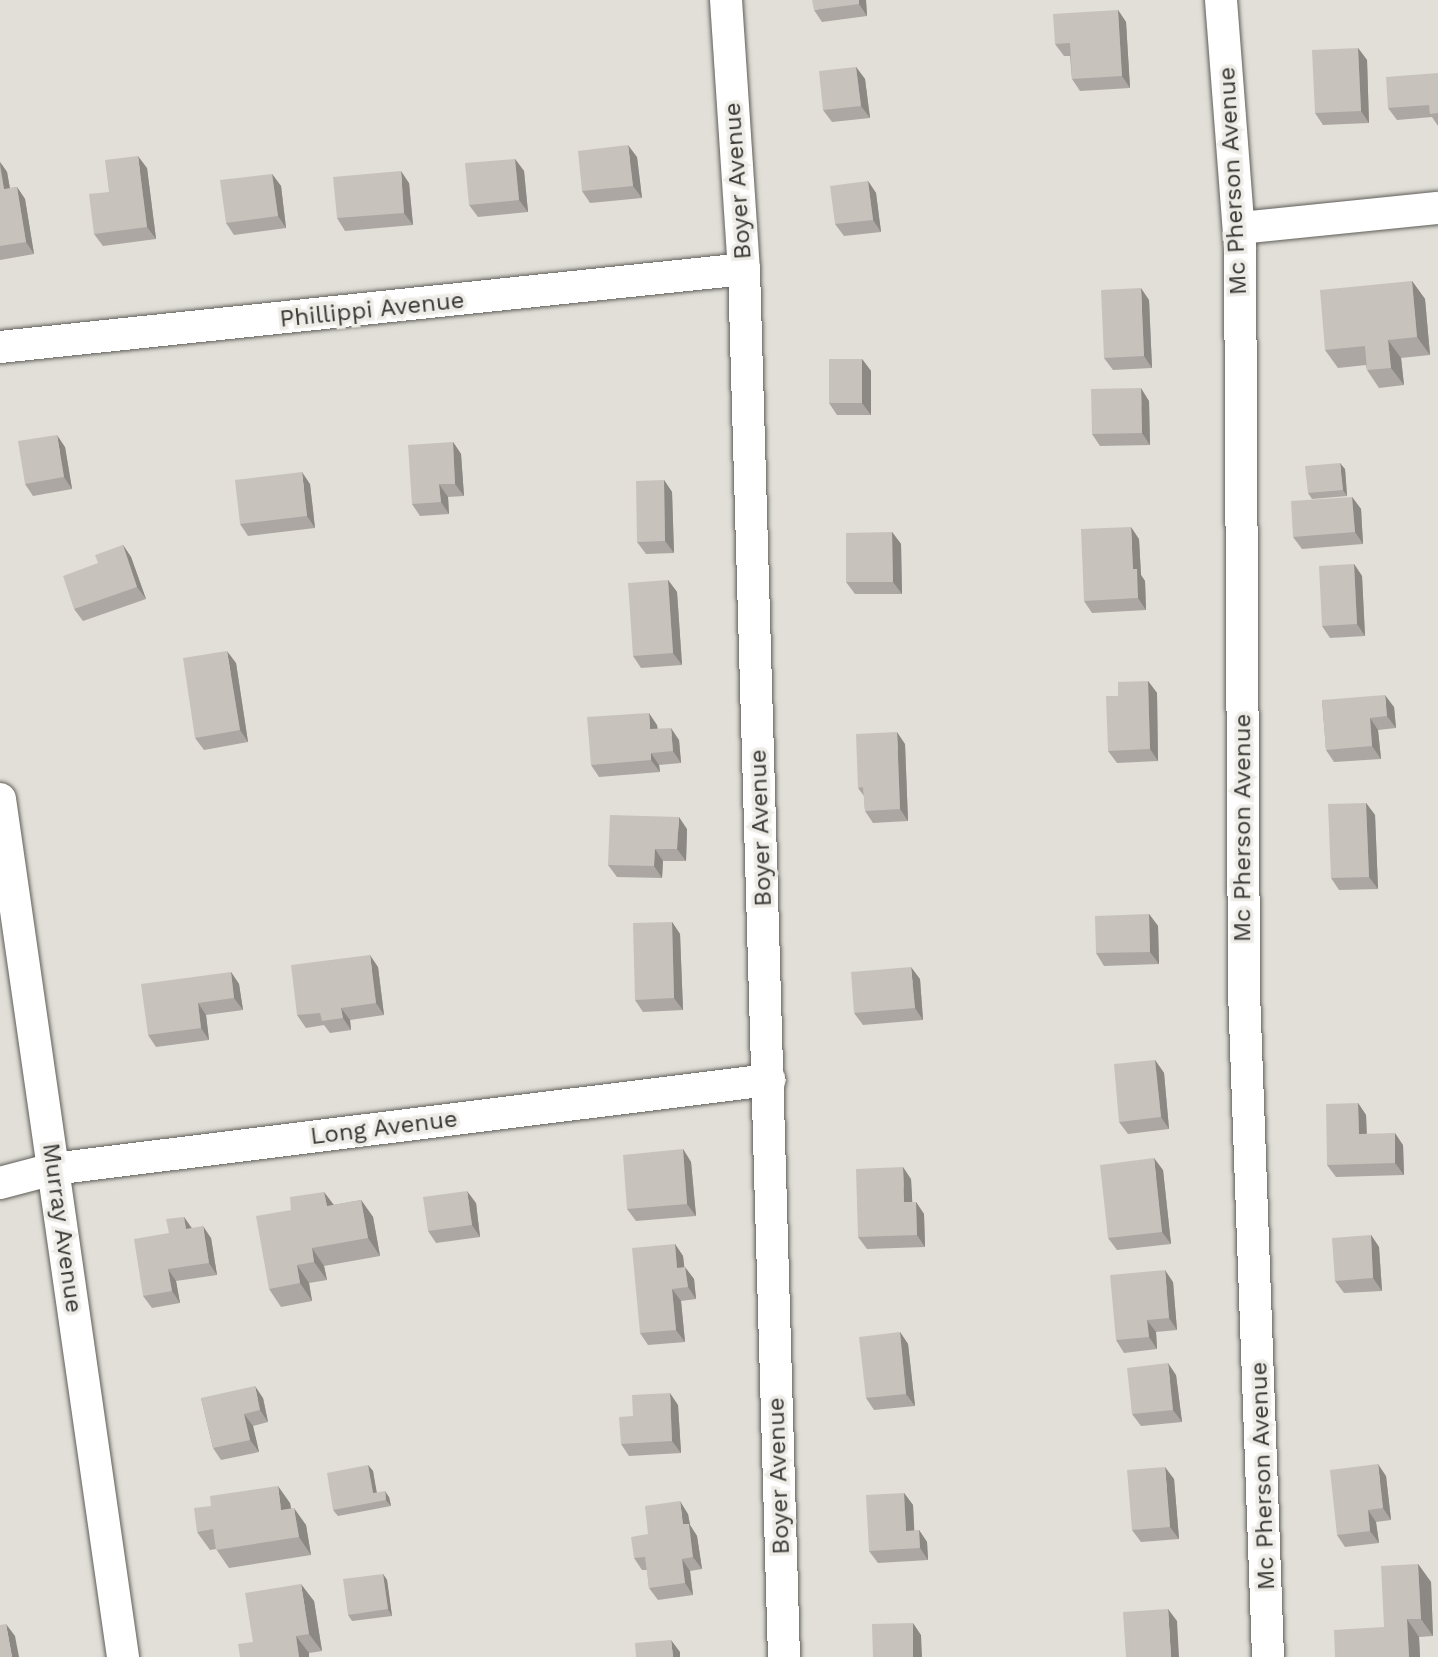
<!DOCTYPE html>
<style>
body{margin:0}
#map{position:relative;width:1438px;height:1657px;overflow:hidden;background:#e1dfd8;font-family:"Work Sans",sans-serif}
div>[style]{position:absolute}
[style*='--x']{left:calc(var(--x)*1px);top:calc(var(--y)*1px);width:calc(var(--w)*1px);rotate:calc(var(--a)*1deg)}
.roads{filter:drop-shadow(0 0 2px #605e59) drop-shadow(0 0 2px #605e59)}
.street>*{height:32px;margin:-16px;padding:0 16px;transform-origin:16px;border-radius:16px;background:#fff}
.wall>*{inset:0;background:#aca7a3}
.shaded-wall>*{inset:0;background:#8c8884}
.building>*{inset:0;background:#c8c2bd}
span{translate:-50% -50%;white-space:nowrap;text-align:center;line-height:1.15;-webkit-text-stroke:7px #eeece6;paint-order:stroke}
.street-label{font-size:24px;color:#363633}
</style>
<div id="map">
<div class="roads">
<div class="street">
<i style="--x:726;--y:0;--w:270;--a:86.2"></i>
<i style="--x:744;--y:269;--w:1389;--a:88.35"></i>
<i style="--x:1221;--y:0;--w:247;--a:85.6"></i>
<i style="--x:1240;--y:246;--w:746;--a:89.69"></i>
<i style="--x:1244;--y:992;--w:665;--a:87.93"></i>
<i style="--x:1240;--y:228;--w:199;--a:-5.8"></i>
<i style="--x:0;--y:347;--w:748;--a:-5.98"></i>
<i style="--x:0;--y:799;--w:867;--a:81.84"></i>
<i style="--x:0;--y:1183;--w:55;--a:-14.8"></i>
<i style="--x:53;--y:1169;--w:722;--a:-7.09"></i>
</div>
</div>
<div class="wall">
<i style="clip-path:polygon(866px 0,867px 16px,822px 22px,814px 10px)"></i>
<i style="clip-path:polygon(1118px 10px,1126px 22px,1130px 88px,1080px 91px,1072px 79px,1070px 56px,1064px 56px,1055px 44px)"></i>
<i style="clip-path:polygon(1358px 48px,1367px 60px,1369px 123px,1323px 125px,1315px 113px)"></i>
<i style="clip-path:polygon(856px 67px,865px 79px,870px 118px,832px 122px,823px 110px)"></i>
<i style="clip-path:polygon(1438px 73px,1438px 126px,1432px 117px,1397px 120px,1388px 108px)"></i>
<i style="clip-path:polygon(637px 157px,642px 198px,590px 203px,582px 191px)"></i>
<i style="clip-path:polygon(515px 159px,524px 171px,528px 212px,478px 217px,469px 205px)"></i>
<i style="clip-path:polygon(0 162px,7px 172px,10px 188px,17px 187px,25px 199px,34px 254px,0 260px)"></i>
<i style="clip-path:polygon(147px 168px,156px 239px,103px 246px,94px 234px,109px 192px)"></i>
<i style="clip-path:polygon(272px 174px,281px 186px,286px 228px,234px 235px,226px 223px)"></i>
<i style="clip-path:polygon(868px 181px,876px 193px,881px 232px,844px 236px,835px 224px)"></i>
<i style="clip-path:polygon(409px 183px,413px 225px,345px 231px,337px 218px)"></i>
<i style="clip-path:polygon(1412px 281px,1425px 299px,1430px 355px,1401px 358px,1404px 385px,1379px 388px,1367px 370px,1366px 365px,1338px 368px,1325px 350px)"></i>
<i style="clip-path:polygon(1149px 300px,1152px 368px,1113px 370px,1104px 358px)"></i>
<i style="clip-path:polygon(862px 359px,871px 371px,871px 415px,837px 415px,829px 403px)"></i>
<i style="clip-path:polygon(1149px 401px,1150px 445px,1100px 446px,1092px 434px)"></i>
<i style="clip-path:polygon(453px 442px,461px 454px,464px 496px,448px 497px,449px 514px,420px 516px,412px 504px)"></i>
<i style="clip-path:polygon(65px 447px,72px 489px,33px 496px,25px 484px)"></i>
<i style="clip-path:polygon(1345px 469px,1347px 496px,1312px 499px,1308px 493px)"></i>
<i style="clip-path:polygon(664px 480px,672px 492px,674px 553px,646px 554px,637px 542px)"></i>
<i style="clip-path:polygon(310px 484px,315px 528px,248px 536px,240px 524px)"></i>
<i style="clip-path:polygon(1352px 497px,1361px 509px,1363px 544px,1302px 549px,1293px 537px)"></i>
<i style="clip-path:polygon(892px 532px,901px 544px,902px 594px,855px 594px,846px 582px)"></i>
<i style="clip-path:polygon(1139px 539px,1141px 575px,1145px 581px,1146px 610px,1092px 613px,1084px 601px)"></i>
<i style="clip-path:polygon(123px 545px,131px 557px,146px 599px,83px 621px,74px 609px,98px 563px)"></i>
<i style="clip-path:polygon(1354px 564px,1362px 576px,1365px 636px,1330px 638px,1322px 626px)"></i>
<i style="clip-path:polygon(668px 580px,677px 592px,682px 665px,641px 668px,633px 656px)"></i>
<i style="clip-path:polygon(236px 663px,248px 742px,204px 750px,195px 738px)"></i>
<i style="clip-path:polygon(1148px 681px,1157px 693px,1158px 761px,1117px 763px,1108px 751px)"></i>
<i style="clip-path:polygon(1322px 700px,1394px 707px,1396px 728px,1378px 730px,1381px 759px,1334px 762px,1326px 750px)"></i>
<i style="clip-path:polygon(657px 725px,658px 729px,679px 740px,681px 763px,659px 765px,660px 772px,599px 777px,591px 765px)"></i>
<i style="clip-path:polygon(905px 744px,908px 821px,873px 823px,865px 811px,864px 796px,858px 788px)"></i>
<i style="clip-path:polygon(1366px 803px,1375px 815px,1378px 889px,1339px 890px,1331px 878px)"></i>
<i style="clip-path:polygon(687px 829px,686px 861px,663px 861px,662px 878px,617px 877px,608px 865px)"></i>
<i style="clip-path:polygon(1149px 914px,1158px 926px,1159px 964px,1104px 966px,1096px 953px)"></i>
<i style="clip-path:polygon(672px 922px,680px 934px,683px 1010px,643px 1012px,635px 1000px)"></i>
<i style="clip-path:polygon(378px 967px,384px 1015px,350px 1020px,351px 1030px,330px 1033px,324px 1025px,306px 1028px,297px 1015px)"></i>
<i style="clip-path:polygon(231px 972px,239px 984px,243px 1010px,206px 1015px,209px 1040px,156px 1047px,148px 1035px)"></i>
<i style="clip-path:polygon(920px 979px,923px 1020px,863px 1025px,854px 1013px)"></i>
<i style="clip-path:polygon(1155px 1060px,1164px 1073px,1169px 1129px,1128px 1134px,1119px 1122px)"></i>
<i style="clip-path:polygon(1358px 1103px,1366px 1115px,1367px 1134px,1403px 1145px,1404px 1175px,1336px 1177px,1327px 1165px)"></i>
<i style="clip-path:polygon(683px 1149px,691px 1162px,696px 1216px,636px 1221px,627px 1209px)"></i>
<i style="clip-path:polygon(1163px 1170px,1171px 1244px,1117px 1250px,1108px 1238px)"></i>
<i style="clip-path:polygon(911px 1179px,912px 1202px,916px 1202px,924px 1214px,925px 1247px,867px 1249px,858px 1237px)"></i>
<i style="clip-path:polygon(324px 1192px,333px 1205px,361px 1200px,373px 1217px,380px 1256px,324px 1266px,327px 1280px,309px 1283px,312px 1301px,281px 1307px,269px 1289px,291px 1210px)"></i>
<i style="clip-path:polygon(476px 1203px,480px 1237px,436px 1243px,428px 1231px)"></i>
<i style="clip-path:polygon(184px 1217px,192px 1228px,211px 1238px,217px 1275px,176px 1281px,180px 1303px,152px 1308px,143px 1296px,169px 1233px)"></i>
<i style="clip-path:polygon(1371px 1235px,1379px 1247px,1382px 1291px,1344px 1293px,1335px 1281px)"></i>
<i style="clip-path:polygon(675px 1244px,683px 1256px,684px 1267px,694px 1279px,696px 1299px,681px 1301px,685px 1342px,648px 1345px,640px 1333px)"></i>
<i style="clip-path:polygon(1173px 1282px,1177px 1330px,1156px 1332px,1157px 1349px,1124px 1353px,1116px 1340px)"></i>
<i style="clip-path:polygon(900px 1332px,908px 1344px,915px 1406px,874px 1410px,866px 1398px)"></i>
<i style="clip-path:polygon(1176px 1375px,1182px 1422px,1141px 1426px,1132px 1414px)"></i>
<i style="clip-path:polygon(201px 1398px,263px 1398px,268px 1422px,253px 1426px,259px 1452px,221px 1460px,213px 1448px)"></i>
<i style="clip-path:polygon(678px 1405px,681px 1453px,629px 1456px,621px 1444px,633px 1416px)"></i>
<i style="clip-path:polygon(368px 1465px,373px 1471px,376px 1492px,389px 1497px,391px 1506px,338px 1516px,333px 1510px)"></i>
<i style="clip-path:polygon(1386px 1476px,1391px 1520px,1376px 1522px,1379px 1543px,1345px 1547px,1337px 1535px)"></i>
<i style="clip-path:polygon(1174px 1479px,1179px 1539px,1141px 1542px,1132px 1530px)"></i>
<i style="clip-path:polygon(904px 1493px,913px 1505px,914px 1531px,919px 1530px,927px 1542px,928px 1560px,878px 1563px,869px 1551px)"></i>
<i style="clip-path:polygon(290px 1503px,291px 1508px,306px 1525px,311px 1555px,229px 1568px,216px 1549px,210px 1550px,197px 1532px)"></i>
<i style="clip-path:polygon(688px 1514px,690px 1525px,697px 1536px,702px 1569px,690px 1571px,693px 1595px,658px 1600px,649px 1588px,647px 1570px,642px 1570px,634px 1558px,648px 1534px)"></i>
<i style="clip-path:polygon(1418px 1564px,1431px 1582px,1433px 1636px,1419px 1637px,1420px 1657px,1335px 1657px,1384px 1627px)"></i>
<i style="clip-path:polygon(383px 1574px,387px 1580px,392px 1616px,352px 1621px,348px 1615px)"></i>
<i style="clip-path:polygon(314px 1601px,322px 1651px,309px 1653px,309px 1657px,240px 1657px,253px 1642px)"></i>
</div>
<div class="shaded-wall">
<i style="clip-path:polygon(859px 0,866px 0,867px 16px,859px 4px)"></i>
<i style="clip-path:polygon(1118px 10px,1126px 22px,1130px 88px,1122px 76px)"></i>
<i style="clip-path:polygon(1358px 48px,1367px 60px,1369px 123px,1361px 111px)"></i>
<i style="clip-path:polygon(856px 67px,865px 79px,870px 118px,861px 106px)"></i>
<i style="clip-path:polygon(628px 145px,637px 157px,642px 198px,633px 186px)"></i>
<i style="clip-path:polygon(138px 156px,147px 168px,156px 239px,147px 227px)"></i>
<i style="clip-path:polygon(515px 159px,524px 171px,528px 212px,519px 200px)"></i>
<i style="clip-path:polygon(0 162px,7px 172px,12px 201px,4px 189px)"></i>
<i style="clip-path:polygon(401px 171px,409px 183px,413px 225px,404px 213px)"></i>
<i style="clip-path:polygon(272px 174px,281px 186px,286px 228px,278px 216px)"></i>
<i style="clip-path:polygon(868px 181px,876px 193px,881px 232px,873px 220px)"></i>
<i style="clip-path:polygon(17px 187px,25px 199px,34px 254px,26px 242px)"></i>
<i style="clip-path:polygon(1412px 281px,1425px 299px,1430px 355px,1417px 337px)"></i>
<i style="clip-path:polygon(1141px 288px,1149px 300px,1152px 368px,1144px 356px)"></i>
<i style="clip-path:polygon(1388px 340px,1401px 358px,1404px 385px,1391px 368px)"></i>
<i style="clip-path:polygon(862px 359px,871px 371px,871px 415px,862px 403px)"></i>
<i style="clip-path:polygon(1141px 388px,1149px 401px,1150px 445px,1142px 433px)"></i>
<i style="clip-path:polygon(57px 435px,65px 447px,72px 489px,64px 477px)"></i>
<i style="clip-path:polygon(453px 442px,461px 454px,464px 496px,455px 484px)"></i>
<i style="clip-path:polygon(1340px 463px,1345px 469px,1347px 496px,1343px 490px)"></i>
<i style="clip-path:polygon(302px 472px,310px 484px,315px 528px,307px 516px)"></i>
<i style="clip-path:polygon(664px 480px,672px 492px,674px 553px,665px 541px)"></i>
<i style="clip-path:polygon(439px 484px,448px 497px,449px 514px,441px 502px)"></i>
<i style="clip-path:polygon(1352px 497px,1361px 509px,1363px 544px,1355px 532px)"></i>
<i style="clip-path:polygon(1131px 527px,1139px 539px,1141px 575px,1145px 581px,1146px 610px,1138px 598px,1133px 569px)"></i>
<i style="clip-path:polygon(892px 532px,901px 544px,902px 594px,893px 582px)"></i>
<i style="clip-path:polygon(123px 545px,131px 557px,146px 599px,137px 587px)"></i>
<i style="clip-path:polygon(1354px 564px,1362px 576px,1365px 636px,1357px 624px)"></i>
<i style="clip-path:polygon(668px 580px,677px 592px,682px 665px,673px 653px)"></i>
<i style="clip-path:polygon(227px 651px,236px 663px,248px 742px,240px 730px)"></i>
<i style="clip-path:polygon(1148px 681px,1157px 693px,1158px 761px,1150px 749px)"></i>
<i style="clip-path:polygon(1385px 695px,1394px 707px,1396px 728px,1387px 716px)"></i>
<i style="clip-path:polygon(649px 713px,657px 725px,658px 741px,650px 729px)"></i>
<i style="clip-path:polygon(1370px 718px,1378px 730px,1381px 759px,1372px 746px)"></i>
<i style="clip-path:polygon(671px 728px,679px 740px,681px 763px,673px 751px)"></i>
<i style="clip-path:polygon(897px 732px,905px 744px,908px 821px,900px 809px)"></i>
<i style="clip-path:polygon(651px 753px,659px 765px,660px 772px,651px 760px)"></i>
<i style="clip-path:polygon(1366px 803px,1375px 815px,1378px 889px,1369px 877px)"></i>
<i style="clip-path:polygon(679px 817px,687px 829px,686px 861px,677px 849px)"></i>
<i style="clip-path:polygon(655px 849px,663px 861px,662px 878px,654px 866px)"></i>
<i style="clip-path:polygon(1149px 914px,1158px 926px,1159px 964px,1150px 952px)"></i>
<i style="clip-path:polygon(672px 922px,680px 934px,683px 1010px,674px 998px)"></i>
<i style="clip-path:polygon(370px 955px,378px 967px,384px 1015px,376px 1003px)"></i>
<i style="clip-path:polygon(911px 967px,920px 979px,923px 1020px,915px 1008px)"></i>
<i style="clip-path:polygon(231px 972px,239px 984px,243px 1010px,234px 998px)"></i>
<i style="clip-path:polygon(198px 1003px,206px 1015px,209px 1040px,201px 1028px)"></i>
<i style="clip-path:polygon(341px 1008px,350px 1020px,351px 1030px,343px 1018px)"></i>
<i style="clip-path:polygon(1155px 1060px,1164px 1073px,1169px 1129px,1161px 1117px)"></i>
<i style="clip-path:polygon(1358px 1103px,1366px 1115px,1367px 1146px,1359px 1134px)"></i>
<i style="clip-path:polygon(1395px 1133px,1403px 1145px,1404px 1175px,1395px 1163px)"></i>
<i style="clip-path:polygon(683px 1149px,691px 1162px,696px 1216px,687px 1204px)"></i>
<i style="clip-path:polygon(1154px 1158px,1163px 1170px,1171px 1244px,1162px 1232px)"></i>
<i style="clip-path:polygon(903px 1167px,911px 1179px,913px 1214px,904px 1202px)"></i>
<i style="clip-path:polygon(467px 1191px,476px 1203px,480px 1237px,472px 1225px)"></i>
<i style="clip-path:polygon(324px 1192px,337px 1209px,327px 1206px)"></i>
<i style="clip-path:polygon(361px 1200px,373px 1217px,380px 1256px,368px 1238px)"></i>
<i style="clip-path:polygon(916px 1202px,924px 1214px,925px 1247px,917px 1235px)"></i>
<i style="clip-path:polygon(184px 1217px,192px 1229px,186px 1229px)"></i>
<i style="clip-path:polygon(203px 1226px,211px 1238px,217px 1275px,209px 1263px)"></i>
<i style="clip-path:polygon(1371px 1235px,1379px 1247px,1382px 1291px,1373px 1278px)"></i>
<i style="clip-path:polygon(675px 1244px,683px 1256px,686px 1280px,677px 1268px)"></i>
<i style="clip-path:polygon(312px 1248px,324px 1266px,327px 1280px,314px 1262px)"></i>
<i style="clip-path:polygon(297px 1265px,309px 1283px,312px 1301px,300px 1283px)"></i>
<i style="clip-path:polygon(685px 1267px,694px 1279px,696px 1299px,688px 1287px)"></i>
<i style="clip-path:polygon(168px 1269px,176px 1281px,180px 1303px,172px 1291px)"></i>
<i style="clip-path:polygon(1165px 1270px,1173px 1282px,1177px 1330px,1169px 1318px)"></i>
<i style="clip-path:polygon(672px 1289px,681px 1301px,685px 1342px,676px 1330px)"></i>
<i style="clip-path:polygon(1147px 1320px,1156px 1332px,1157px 1349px,1149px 1337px)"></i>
<i style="clip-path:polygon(900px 1332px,908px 1344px,915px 1406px,906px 1394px)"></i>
<i style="clip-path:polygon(1168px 1363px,1176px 1375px,1182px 1422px,1173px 1410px)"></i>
<i style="clip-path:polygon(255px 1386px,263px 1398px,268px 1422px,260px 1410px)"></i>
<i style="clip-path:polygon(670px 1393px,678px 1405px,681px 1453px,672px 1441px)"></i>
<i style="clip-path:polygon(244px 1414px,253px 1426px,259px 1452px,250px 1440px)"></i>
<i style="clip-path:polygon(1378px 1464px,1386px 1476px,1391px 1520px,1383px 1508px)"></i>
<i style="clip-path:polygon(368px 1465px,373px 1471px,378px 1499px,373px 1493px)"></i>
<i style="clip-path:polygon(1165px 1467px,1174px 1479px,1179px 1539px,1170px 1527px)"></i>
<i style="clip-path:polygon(278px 1486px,290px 1503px,294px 1527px,281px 1510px)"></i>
<i style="clip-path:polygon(385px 1491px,389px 1497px,391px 1506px,386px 1500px)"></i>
<i style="clip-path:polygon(904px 1493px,913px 1505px,915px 1543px,906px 1531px)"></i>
<i style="clip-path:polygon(680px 1501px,688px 1514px,690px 1525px,697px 1536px,702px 1569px,693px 1557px,683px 1524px)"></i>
<i style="clip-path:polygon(294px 1508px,306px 1525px,311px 1555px,299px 1537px)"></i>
<i style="clip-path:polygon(1368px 1510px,1376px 1522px,1379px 1543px,1370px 1531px)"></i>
<i style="clip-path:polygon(919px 1530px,927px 1542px,928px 1560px,920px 1548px)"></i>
<i style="clip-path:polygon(682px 1559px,690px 1571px,693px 1595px,685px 1583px)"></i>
<i style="clip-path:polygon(1418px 1564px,1431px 1582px,1433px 1636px,1421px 1619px)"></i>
<i style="clip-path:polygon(383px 1574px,387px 1580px,392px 1616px,388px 1609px)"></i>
<i style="clip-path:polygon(301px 1584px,314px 1601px,322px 1651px,309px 1634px)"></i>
<i style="clip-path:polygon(1168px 1609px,1177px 1621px,1179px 1657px,1171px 1657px)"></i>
<i style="clip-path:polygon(1407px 1619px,1419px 1637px,1420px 1657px,1409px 1657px)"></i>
<i style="clip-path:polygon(913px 1623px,921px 1635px,922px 1657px,913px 1657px)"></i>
<i style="clip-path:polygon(6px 1624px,15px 1636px,19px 1657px,12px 1657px)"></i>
<i style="clip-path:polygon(296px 1636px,309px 1653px,309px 1657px,299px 1657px)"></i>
<i style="clip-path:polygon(671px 1640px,680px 1652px,680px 1657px,673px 1657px)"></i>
</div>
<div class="building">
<i style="clip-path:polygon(812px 0,859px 0,859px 4px,814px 10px)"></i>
<i style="clip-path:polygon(1118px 10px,1122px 76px,1072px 79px,1070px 43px,1055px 44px,1053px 14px)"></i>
<i style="clip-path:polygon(1358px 48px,1361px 111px,1315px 113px,1312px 50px)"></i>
<i style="clip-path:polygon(856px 67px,861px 106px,823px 110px,819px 71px)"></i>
<i style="clip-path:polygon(1438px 73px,1438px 113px,1430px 114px,1429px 105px,1388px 108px,1386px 77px)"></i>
<i style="clip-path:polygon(628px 145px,633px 186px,582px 191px,578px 151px)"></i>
<i style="clip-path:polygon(138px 156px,147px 227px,94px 234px,89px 194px,109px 192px,105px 160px)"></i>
<i style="clip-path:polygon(515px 159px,519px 200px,469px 205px,465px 163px)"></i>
<i style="clip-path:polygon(0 167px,4px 189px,17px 187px,26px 242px,0 246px)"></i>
<i style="clip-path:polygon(401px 171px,404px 213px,337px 218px,333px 177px)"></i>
<i style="clip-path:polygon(272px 174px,278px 216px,226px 223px,220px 180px)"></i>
<i style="clip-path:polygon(868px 181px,873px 220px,835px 224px,830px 186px)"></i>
<i style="clip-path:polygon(1412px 281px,1417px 337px,1388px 340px,1391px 368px,1367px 370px,1365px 346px,1325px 350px,1320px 290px)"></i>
<i style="clip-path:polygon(1141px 288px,1144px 356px,1104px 358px,1101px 290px)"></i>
<i style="clip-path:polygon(829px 359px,862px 359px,862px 403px,829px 403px)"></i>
<i style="clip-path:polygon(1141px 388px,1142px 433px,1092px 434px,1091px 389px)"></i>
<i style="clip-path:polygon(57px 435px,64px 477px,25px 484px,18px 441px)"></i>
<i style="clip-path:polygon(453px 442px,455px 484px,439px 484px,441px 502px,412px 504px,408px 445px)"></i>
<i style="clip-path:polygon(1340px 463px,1343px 490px,1308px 493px,1305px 466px)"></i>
<i style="clip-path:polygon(302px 472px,307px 516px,240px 524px,235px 480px)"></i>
<i style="clip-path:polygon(664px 480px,665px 541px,637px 542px,636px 481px)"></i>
<i style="clip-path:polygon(1352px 497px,1355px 532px,1293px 537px,1291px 501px)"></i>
<i style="clip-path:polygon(1131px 527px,1133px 569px,1137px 569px,1138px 598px,1084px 601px,1081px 529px)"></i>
<i style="clip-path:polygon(892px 532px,893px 582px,846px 582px,846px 533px)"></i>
<i style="clip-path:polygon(123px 545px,137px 587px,74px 609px,63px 576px,98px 563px,95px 555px)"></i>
<i style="clip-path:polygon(1354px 564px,1357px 624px,1322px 626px,1319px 566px)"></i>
<i style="clip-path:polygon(668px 580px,673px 653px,633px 656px,628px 583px)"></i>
<i style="clip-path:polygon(227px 651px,240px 730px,195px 738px,183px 658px)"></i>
<i style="clip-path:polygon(1148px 681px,1150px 749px,1108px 751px,1106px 696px,1118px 696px,1118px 682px)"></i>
<i style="clip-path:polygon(1385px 695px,1387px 716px,1370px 718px,1372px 746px,1326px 750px,1322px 700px)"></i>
<i style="clip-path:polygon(649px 713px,650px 729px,671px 728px,673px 751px,651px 753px,651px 760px,591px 765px,587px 717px)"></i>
<i style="clip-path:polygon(897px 732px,900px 809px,865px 811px,863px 787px,858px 788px,856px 734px)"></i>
<i style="clip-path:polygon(1366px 803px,1369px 877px,1331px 878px,1328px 804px)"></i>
<i style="clip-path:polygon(610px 815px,679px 817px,677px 849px,655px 849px,654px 866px,608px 865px)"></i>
<i style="clip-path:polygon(1149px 914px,1150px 952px,1096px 953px,1095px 916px)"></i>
<i style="clip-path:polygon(672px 922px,674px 998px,635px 1000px,633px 923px)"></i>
<i style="clip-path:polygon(370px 955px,376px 1003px,341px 1008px,343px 1018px,322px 1021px,320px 1013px,297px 1015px,291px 965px)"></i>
<i style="clip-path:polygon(911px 967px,915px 1008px,854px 1013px,851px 972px)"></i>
<i style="clip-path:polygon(231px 972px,234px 998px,198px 1003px,201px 1028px,148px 1035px,141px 984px)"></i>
<i style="clip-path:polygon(1155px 1060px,1161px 1117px,1119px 1122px,1114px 1064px)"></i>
<i style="clip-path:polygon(1358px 1103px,1359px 1134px,1395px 1133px,1395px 1163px,1327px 1165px,1326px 1104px)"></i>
<i style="clip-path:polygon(683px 1149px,687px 1204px,627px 1209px,623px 1155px)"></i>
<i style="clip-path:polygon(1154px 1158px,1162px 1232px,1108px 1238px,1100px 1165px)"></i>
<i style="clip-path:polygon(903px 1167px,904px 1202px,916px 1202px,917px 1235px,858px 1237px,856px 1169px)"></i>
<i style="clip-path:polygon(467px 1191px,472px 1225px,428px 1231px,423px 1197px)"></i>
<i style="clip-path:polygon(324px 1192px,327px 1206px,361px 1200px,368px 1238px,312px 1248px,314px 1262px,297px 1265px,300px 1283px,269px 1289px,256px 1216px,291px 1210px,290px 1197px)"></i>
<i style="clip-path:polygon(184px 1217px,186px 1229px,203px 1226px,209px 1263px,168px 1269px,172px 1291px,143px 1296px,134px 1239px,169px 1233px,166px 1219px)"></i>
<i style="clip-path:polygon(1371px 1235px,1373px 1278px,1335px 1281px,1332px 1238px)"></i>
<i style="clip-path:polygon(675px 1244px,677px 1268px,685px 1267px,688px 1287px,672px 1289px,676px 1330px,640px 1333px,632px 1248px)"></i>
<i style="clip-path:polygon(1165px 1270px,1169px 1318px,1147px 1320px,1149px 1337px,1116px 1340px,1110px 1275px)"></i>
<i style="clip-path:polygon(900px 1332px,906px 1394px,866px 1398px,859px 1337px)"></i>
<i style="clip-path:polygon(1168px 1363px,1173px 1410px,1132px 1414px,1127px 1368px)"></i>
<i style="clip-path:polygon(255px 1386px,260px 1410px,244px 1414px,250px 1440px,213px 1448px,201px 1398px)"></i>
<i style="clip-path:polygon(670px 1393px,672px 1441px,621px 1444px,619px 1417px,633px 1416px,632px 1395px)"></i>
<i style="clip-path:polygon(1378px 1464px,1383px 1508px,1368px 1510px,1370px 1531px,1337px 1535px,1330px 1470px)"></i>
<i style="clip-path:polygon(368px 1465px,373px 1493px,385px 1491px,386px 1500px,333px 1510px,327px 1473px)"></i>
<i style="clip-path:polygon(1165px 1467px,1170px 1527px,1132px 1530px,1127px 1470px)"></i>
<i style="clip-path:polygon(278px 1486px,281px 1510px,294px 1508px,299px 1537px,216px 1550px,213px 1529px,197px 1532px,194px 1508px,211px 1506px,210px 1496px)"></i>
<i style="clip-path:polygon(904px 1493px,906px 1531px,919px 1530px,920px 1548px,869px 1551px,866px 1495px)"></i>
<i style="clip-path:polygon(680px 1501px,683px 1524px,689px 1524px,693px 1557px,682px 1559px,685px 1583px,649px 1588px,645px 1557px,634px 1558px,631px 1537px,648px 1534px,645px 1506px)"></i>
<i style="clip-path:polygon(1418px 1564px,1421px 1619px,1407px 1619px,1409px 1657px,1335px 1657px,1334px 1630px,1384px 1627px,1381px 1566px)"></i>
<i style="clip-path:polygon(383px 1574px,388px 1609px,348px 1615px,343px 1579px)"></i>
<i style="clip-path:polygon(301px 1584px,309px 1634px,296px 1636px,299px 1657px,240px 1657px,238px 1644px,253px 1642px,245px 1593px)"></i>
<i style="clip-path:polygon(1168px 1609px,1171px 1657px,1126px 1657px,1123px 1612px)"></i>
<i style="clip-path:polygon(913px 1623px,913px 1657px,873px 1657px,872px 1624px)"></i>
<i style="clip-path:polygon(6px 1624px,12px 1657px,0 1657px,0 1625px)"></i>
<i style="clip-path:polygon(671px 1640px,673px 1657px,636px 1657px,635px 1643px)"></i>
</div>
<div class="street-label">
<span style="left:738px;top:181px;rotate:-94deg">Boyer Avenue</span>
<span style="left:1233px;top:181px;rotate:-93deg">Mc Pherson Avenue</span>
<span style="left:372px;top:310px;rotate:-6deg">Phillippi Avenue</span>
<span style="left:761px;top:828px;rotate:-92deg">Boyer Avenue</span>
<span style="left:1243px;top:828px;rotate:-90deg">Mc Pherson Avenue</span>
<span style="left:384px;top:1128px;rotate:-7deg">Long Avenue</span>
<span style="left:62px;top:1228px;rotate:82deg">Murray Avenue</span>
<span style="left:779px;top:1476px;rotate:-92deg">Boyer Avenue</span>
<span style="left:1263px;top:1476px;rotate:-92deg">Mc Pherson Avenue</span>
</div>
</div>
